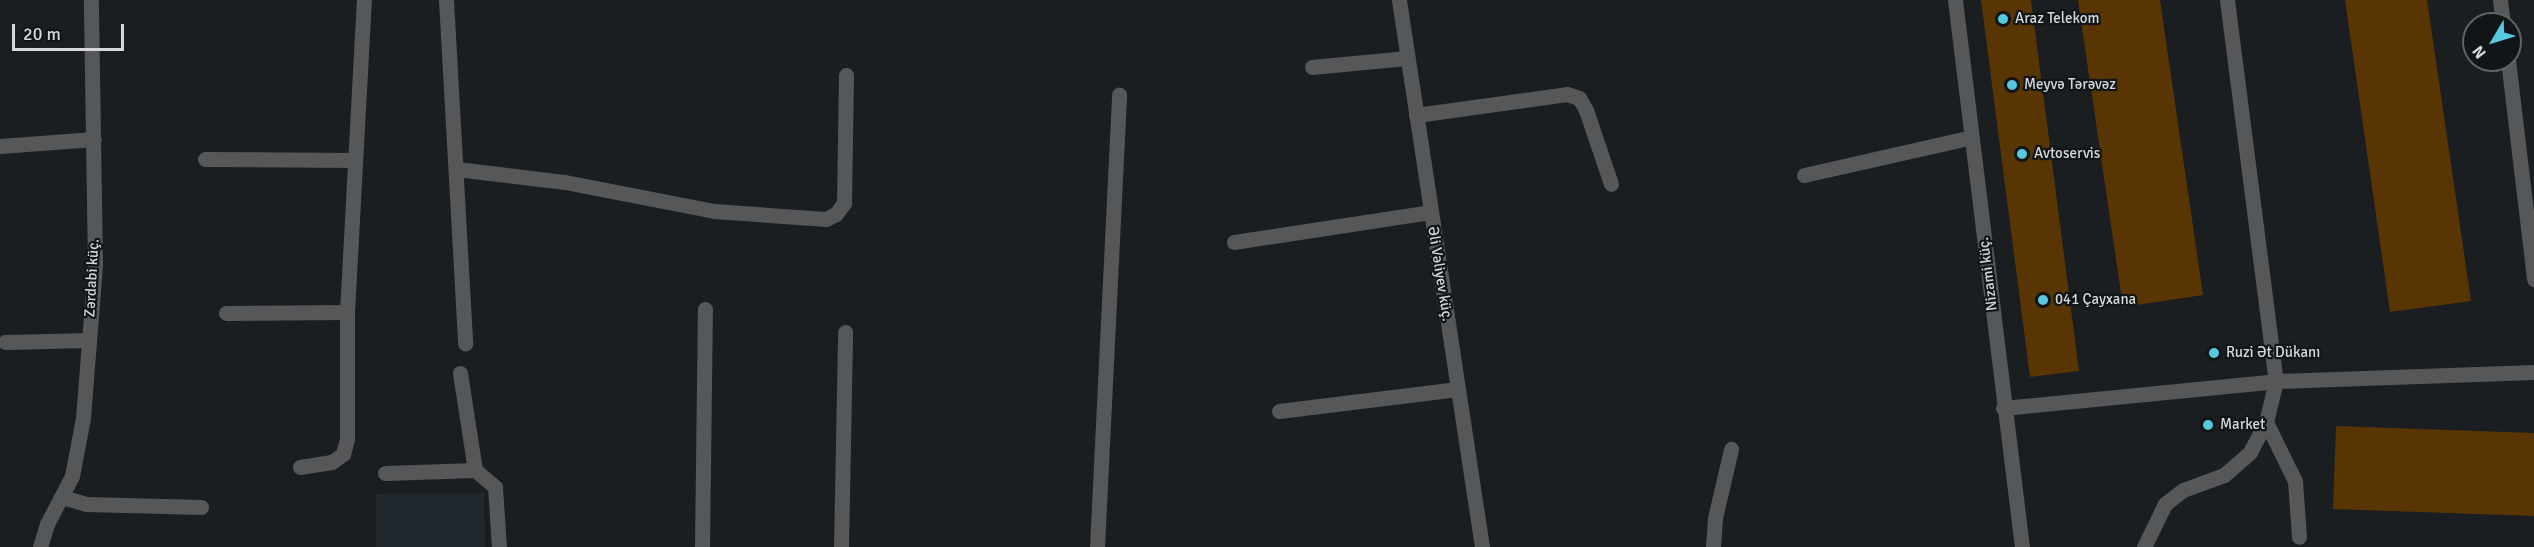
<!DOCTYPE html>
<meta charset="utf-8">
<style>
body{margin:0}
#map{position:relative;width:2534px;height:547px;overflow:hidden;background:#1b1e20;font-family:Signika,sans-serif}
div>[style]{position:absolute}
[style*='--x']{left:calc(var(--x)*1px);top:calc(var(--y)*1px);width:calc(var(--w)*1px);rotate:calc(var(--a)*1deg)}
.built>*{inset:0;background:#20272d}
.building>*{inset:0;background:#593503}
.service>*{height:15px;margin:-7.5px;padding:0 7.5px;transform-origin:7.5px;border-radius:7.5px;background:#565759}
.minor>*{height:15px;margin:-7.5px;padding:0 7.5px;transform-origin:7.5px;border-radius:7.5px;background:#565759}
.tertiary>*{height:15px;margin:-7.5px;padding:0 7.5px;transform-origin:7.5px;border-radius:7.5px;background:#565759}
.dots>*{width:16px;height:16px;translate:-50% -50%;box-sizing:border-box;border:3px solid #121517;border-radius:50%}
span{translate:-50% -50%;white-space:nowrap;text-align:center;line-height:1.15;-webkit-text-stroke:4.5px #121517;paint-order:stroke}
.poi-label{font-size:15px;color:#d5d7d9}
.left{translate:0 -50%;text-align:left}
.street-label{font-size:15px;color:#d5d7d9}
.north{position:absolute;left:2462px;top:12px;width:60px;height:60px;box-sizing:border-box;background:#121517;border:2px solid #606365;border-radius:50%;rotate:232deg;font-size:16px;font-weight:700;line-height:24px;text-align:center;color:#d5d7d9}
.north::after{content:'';display:block;margin:auto;width:21px;height:27px;background:#56c9e1;clip-path:polygon(50% 0,100% 100%,50% 72%,0 100%)}
.scale{position:absolute;left:12px;top:24px;width:112px;height:27px;box-sizing:border-box;border:3px solid #d5d7d9;border-top:0;padding-left:8px;font-size:18px;line-height:21px;white-space:nowrap;color:#d5d7d9;-webkit-text-stroke:4px #121517;paint-order:stroke}
</style>
<div id="map">
<div class="built">
<i style="clip-path:polygon(484px 493px,485px 547px,376px 547px,376px 494px)"></i>
</div>
<div class="building">
<i style="clip-path:polygon(1981px 0,2031px 0,2079px 371px,2030px 377px)"></i>
<i style="clip-path:polygon(2078px 0,2160px 0,2203px 295px,2123px 307px)"></i>
<i style="clip-path:polygon(2345px 0,2427px 0,2471px 301px,2390px 312px)"></i>
<i style="clip-path:polygon(2336px 426px,2534px 433px,2534px 516px,2333px 509px)"></i>
</div>
<div class="service">
<i style="--x:2227;--y:0;--w:384;--a:82.7"></i>
<i style="--x:2500;--y:0;--w:24;--a:83"></i>
<i style="--x:2508;--y:60;--w:221;--a:83.2"></i>
<i style="--x:460;--y:373;--w:98;--a:81.2"></i>
<i style="--x:475;--y:470;--w:26;--a:40"></i>
<i style="--x:495;--y:487;--w:60;--a:86.2"></i>
<i style="--x:2266;--y:422;--w:66;--a:63.8"></i>
<i style="--x:2295;--y:481;--w:56;--a:85.9"></i>
<i style="--x:385;--y:473;--w:90;--a:-1.9"></i>
</div>
<div class="minor">
<i style="--x:446;--y:0;--w:344;--a:86.8"></i>
<i style="--x:1399;--y:0;--w:553;--a:81.37"></i>
<i style="--x:1312;--y:67;--w:95;--a:-5.4"></i>
<i style="--x:1416;--y:115;--w:152;--a:-7.9"></i>
<i style="--x:1567;--y:94;--w:13;--a:18"></i>
<i style="--x:1579;--y:98;--w:14;--a:60"></i>
<i style="--x:1586;--y:110;--w:78;--a:71.3"></i>
<i style="--x:0;--y:146;--w:94;--a:-4.3"></i>
<i style="--x:205;--y:159;--w:150;--a:0.4"></i>
<i style="--x:457;--y:169;--w:109;--a:6.9"></i>
<i style="--x:565;--y:182;--w:152;--a:11"></i>
<i style="--x:714;--y:211;--w:112;--a:4.1"></i>
<i style="--x:826;--y:219;--w:11;--a:-27"></i>
<i style="--x:836;--y:214;--w:14;--a:-54"></i>
<i style="--x:844;--y:203;--w:128;--a:-89.1"></i>
<i style="--x:1804;--y:175;--w:172;--a:-12.7"></i>
<i style="--x:1234;--y:242;--w:198;--a:-8.7"></i>
<i style="--x:226;--y:313;--w:121;--a:-0.5"></i>
<i style="--x:5;--y:342;--w:84;--a:-1.4"></i>
<i style="--x:2003;--y:408;--w:274;--a:-5.6"></i>
<i style="--x:2276;--y:381;--w:258;--a:-2"></i>
<i style="--x:1279;--y:411;--w:180;--a:-7"></i>
<i style="--x:300;--y:467;--w:32;--a:-9"></i>
<i style="--x:332;--y:462;--w:14;--a:-36"></i>
<i style="--x:343;--y:454;--w:16;--a:-75"></i>
<i style="--x:347;--y:439;--w:127;--a:-90"></i>
<i style="--x:347;--y:312;--w:312;--a:-86.9"></i>
<i style="--x:62;--y:497;--w:26;--a:16"></i>
<i style="--x:87;--y:504;--w:114;--a:1.5"></i>
<i style="--x:40;--y:547;--w:24;--a:-73"></i>
<i style="--x:47;--y:524;--w:54;--a:-62.5"></i>
<i style="--x:72;--y:476;--w:59;--a:-79.3"></i>
<i style="--x:83;--y:418;--w:154;--a:-85.5"></i>
<i style="--x:95;--y:264;--w:264;--a:-90.9"></i>
<i style="--x:702;--y:547;--w:238;--a:-89.3"></i>
<i style="--x:841;--y:547;--w:215;--a:-88.9"></i>
<i style="--x:1097;--y:547;--w:453;--a:-87.2"></i>
<i style="--x:1713;--y:547;--w:29;--a:-86"></i>
<i style="--x:1715;--y:518;--w:71;--a:-76.9"></i>
<i style="--x:2144;--y:547;--w:48;--a:-64"></i>
<i style="--x:2165;--y:504;--w:23;--a:-38"></i>
<i style="--x:2183;--y:490;--w:44;--a:-20.1"></i>
<i style="--x:2224;--y:475;--w:35;--a:-41"></i>
<i style="--x:2250;--y:452;--w:34;--a:-62"></i>
<i style="--x:2266;--y:422;--w:42;--a:-76.3"></i>
</div>
<div class="tertiary">
<i style="--x:1955;--y:0;--w:551;--a:83.02"></i>
</div>
<div class="dots">
<i style="left:2003px;top:19px;background:#56c9e1"></i>
<i style="left:2012px;top:85px;background:#56c9e1"></i>
<i style="left:2022px;top:154px;background:#56c9e1"></i>
<i style="left:2043px;top:300px;background:#56c9e1"></i>
<i style="left:2214px;top:353px;background:#56c9e1"></i>
<i style="left:2208px;top:425px;background:#56c9e1"></i>
</div>
<div class="poi-label">
<span class="left" style="left:2015px;top:19px">Araz Telekom</span>
<span class="left" style="left:2024px;top:85px">Meyvə Tərəvəz</span>
<span class="left" style="left:2034px;top:154px">Avtoservis</span>
<span class="left" style="left:2055px;top:300px">041 Çayxana</span>
<span class="left" style="left:2226px;top:353px">Ruzi Ət Dükanı</span>
<span class="left" style="left:2220px;top:425px">Market</span>
</div>
<div class="street-label">
<span style="left:1440px;top:274px;rotate:81deg">Əli Vəliyev küç.</span>
<span style="left:1988px;top:274px;rotate:-97deg">Nizami küç.</span>
<span style="left:92px;top:278px;rotate:-87deg">Zərdabi küç.</span>
</div>
<div class="north">N</div>
<div class="scale">20 m</div>
</div>
